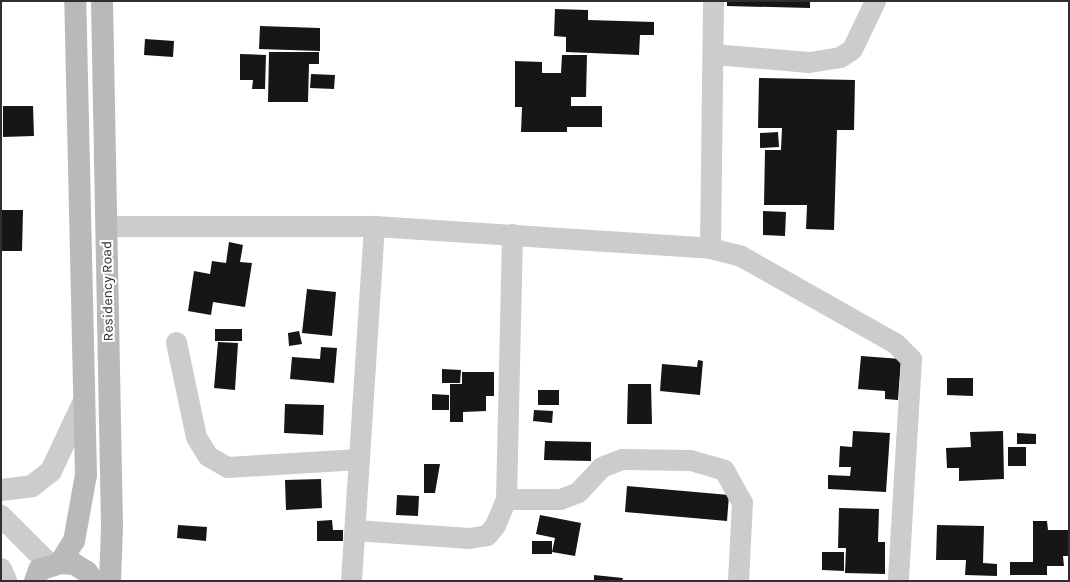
<!DOCTYPE html>
<style>
body{margin:0}
#map{position:relative;width:1070px;height:582px;overflow:hidden;background:#fff;font-family:Karla,sans-serif}
div>[style]{position:absolute}
[style*='--x']{left:calc(var(--x)*1px);top:calc(var(--y)*1px);width:calc(var(--w)*1px);rotate:calc(var(--a)*1deg)}
.building>*{inset:0;background:#161616}
.minor>*{height:21px;margin:-10.5px;padding:0 10.5px;transform-origin:10.5px;border-radius:10.5px;background:#ccc}
.tertiary>*{height:22px;margin:-11px;padding:0 11px;transform-origin:11px;border-radius:11px;background:#ccc}
.secondary>*{height:22px;margin:-11px;padding:0 11px;transform-origin:11px;border-radius:11px;background:#b9b9b9}
span{translate:-50% -50%;white-space:nowrap;text-align:center;line-height:1.15;-webkit-text-stroke:4px #fff;paint-order:stroke}
.street-label{font-size:14px;color:#2f2f2f}
.frame{position:absolute;inset:0;border:2px solid #2f2f2f;pointer-events:none}
</style>
<div id="map">
<div class="building">
<i style="clip-path:polygon(727px 1px,810px 1px,810px 8px,727px 6px)"></i>
<i style="clip-path:polygon(555px 9px,588px 10px,588px 20px,654px 22px,654px 35px,640px 35px,639px 55px,566px 52px,566px 37px,554px 36px)"></i>
<i style="clip-path:polygon(260px 26px,320px 28px,320px 51px,259px 49px)"></i>
<i style="clip-path:polygon(145px 39px,174px 41px,173px 57px,144px 55px)"></i>
<i style="clip-path:polygon(269px 52px,319px 52px,319px 64px,309px 64px,308px 102px,268px 102px)"></i>
<i style="clip-path:polygon(240px 54px,266px 55px,265px 89px,252px 89px,253px 80px,240px 80px)"></i>
<i style="clip-path:polygon(562px 55px,587px 55px,586px 97px,571px 97px,571px 106px,602px 106px,602px 127px,567px 127px,567px 132px,521px 132px,522px 107px,515px 107px,515px 61px,542px 62px,542px 73px,561px 73px)"></i>
<i style="clip-path:polygon(311px 74px,335px 75px,334px 89px,310px 88px)"></i>
<i style="clip-path:polygon(759px 78px,855px 80px,854px 130px,837px 130px,834px 230px,806px 229px,807px 205px,764px 205px,765px 150px,781px 150px,782px 128px,758px 128px)"></i>
<i style="clip-path:polygon(3px 106px,33px 106px,34px 136px,3px 137px)"></i>
<i style="clip-path:polygon(778px 132px,779px 147px,760px 148px,760px 133px)"></i>
<i style="clip-path:polygon(1px 210px,23px 210px,22px 251px,1px 251px)"></i>
<i style="clip-path:polygon(763px 211px,786px 212px,785px 236px,763px 235px)"></i>
<i style="clip-path:polygon(229px 242px,243px 245px,240px 262px,252px 263px,245px 307px,213px 302px,211px 315px,188px 311px,194px 271px,210px 274px,212px 261px,226px 263px)"></i>
<i style="clip-path:polygon(307px 289px,336px 292px,332px 336px,302px 333px)"></i>
<i style="clip-path:polygon(215px 329px,242px 329px,242px 341px,215px 341px)"></i>
<i style="clip-path:polygon(299px 331px,302px 344px,289px 346px,288px 333px)"></i>
<i style="clip-path:polygon(218px 342px,238px 343px,235px 390px,214px 388px)"></i>
<i style="clip-path:polygon(321px 347px,337px 348px,334px 383px,290px 379px,292px 357px,320px 359px)"></i>
<i style="clip-path:polygon(861px 356px,901px 359px,898px 400px,885px 399px,885px 391px,858px 389px)"></i>
<i style="clip-path:polygon(698px 360px,703px 361px,700px 395px,660px 391px,662px 364px,697px 367px)"></i>
<i style="clip-path:polygon(442px 369px,461px 370px,460px 383px,442px 383px)"></i>
<i style="clip-path:polygon(462px 372px,494px 372px,494px 396px,486px 396px,486px 411px,463px 412px,463px 422px,450px 422px,450px 384px,462px 384px)"></i>
<i style="clip-path:polygon(947px 378px,973px 378px,973px 396px,947px 395px)"></i>
<i style="clip-path:polygon(628px 384px,651px 384px,652px 424px,627px 424px)"></i>
<i style="clip-path:polygon(538px 390px,559px 390px,559px 405px,538px 405px)"></i>
<i style="clip-path:polygon(432px 394px,449px 395px,449px 410px,432px 410px)"></i>
<i style="clip-path:polygon(285px 404px,324px 405px,323px 435px,284px 433px)"></i>
<i style="clip-path:polygon(534px 410px,553px 411px,552px 423px,533px 421px)"></i>
<i style="clip-path:polygon(853px 431px,890px 433px,886px 492px,828px 489px,828px 475px,850px 476px,851px 467px,839px 467px,840px 446px,852px 447px)"></i>
<i style="clip-path:polygon(1003px 431px,1004px 479px,959px 481px,959px 468px,947px 468px,946px 448px,971px 447px,970px 432px)"></i>
<i style="clip-path:polygon(1017px 433px,1036px 434px,1036px 444px,1017px 444px)"></i>
<i style="clip-path:polygon(545px 441px,591px 442px,591px 461px,544px 460px)"></i>
<i style="clip-path:polygon(1008px 447px,1026px 447px,1026px 466px,1008px 466px)"></i>
<i style="clip-path:polygon(424px 464px,440px 464px,435px 493px,424px 493px)"></i>
<i style="clip-path:polygon(321px 479px,322px 508px,286px 510px,285px 480px)"></i>
<i style="clip-path:polygon(627px 486px,729px 495px,727px 521px,625px 512px)"></i>
<i style="clip-path:polygon(397px 495px,419px 496px,418px 516px,396px 515px)"></i>
<i style="clip-path:polygon(839px 508px,879px 509px,878px 542px,885px 542px,885px 574px,845px 573px,846px 548px,838px 548px)"></i>
<i style="clip-path:polygon(540px 515px,581px 523px,575px 556px,552px 552px,555px 538px,536px 534px)"></i>
<i style="clip-path:polygon(332px 520px,333px 530px,343px 530px,343px 541px,317px 541px,317px 521px)"></i>
<i style="clip-path:polygon(1033px 521px,1047px 521px,1048px 530px,1069px 530px,1069px 556px,1063px 556px,1064px 566px,1047px 566px,1047px 575px,1010px 575px,1010px 562px,1033px 562px)"></i>
<i style="clip-path:polygon(178px 525px,207px 527px,206px 541px,177px 538px)"></i>
<i style="clip-path:polygon(937px 525px,984px 526px,983px 563px,997px 564px,997px 576px,965px 575px,966px 560px,936px 560px)"></i>
<i style="clip-path:polygon(532px 541px,552px 541px,552px 554px,532px 554px)"></i>
<i style="clip-path:polygon(822px 552px,844px 552px,844px 571px,822px 570px)"></i>
<i style="clip-path:polygon(594px 575px,623px 578px,622px 581px,594px 581px)"></i>
</div>
<div class="minor">
<i style="--x:713;--y:54;--w:96;--a:4.8"></i>
<i style="--x:809;--y:62;--w:31;--a:-9"></i>
<i style="--x:840;--y:57;--w:14;--a:-34"></i>
<i style="--x:852;--y:49;--w:53;--a:-64.4"></i>
<i style="--x:107;--y:226;--w:267;--a:0"></i>
<i style="--x:374;--y:226;--w:337;--a:3.7"></i>
<i style="--x:710;--y:248;--w:32;--a:14"></i>
<i style="--x:741;--y:256;--w:177;--a:29.5"></i>
<i style="--x:895;--y:343;--w:23;--a:45"></i>
<i style="--x:911;--y:359;--w:222;--a:93.4"></i>
<i style="--x:710;--y:248;--w:247;--a:-89.3"></i>
<i style="--x:176;--y:342;--w:97;--a:78.1"></i>
<i style="--x:196;--y:437;--w:22;--a:58"></i>
<i style="--x:208;--y:456;--w:22;--a:30"></i>
<i style="--x:227;--y:467;--w:132;--a:-3.5"></i>
<i style="--x:506;--y:499;--w:54;--a:0"></i>
<i style="--x:560;--y:499;--w:19;--a:-21"></i>
<i style="--x:578;--y:492;--w:34;--a:-47"></i>
<i style="--x:601;--y:467;--w:22;--a:-21"></i>
<i style="--x:622;--y:459;--w:68;--a:0.8"></i>
<i style="--x:690;--y:460;--w:35;--a:16"></i>
<i style="--x:724;--y:470;--w:37;--a:61"></i>
<i style="--x:742;--y:502;--w:79;--a:92.9"></i>
<i style="--x:355;--y:530;--w:114;--a:4"></i>
<i style="--x:469;--y:538;--w:18;--a:-9"></i>
<i style="--x:487;--y:535;--w:13;--a:-51"></i>
<i style="--x:495;--y:525;--w:28;--a:-67"></i>
<i style="--x:506;--y:499;--w:265;--a:-88.7"></i>
<i style="--x:351;--y:581;--w:356;--a:-86.3"></i>
</div>
<div class="tertiary">
<i style="--x:1;--y:490;--w:31;--a:-7"></i>
<i style="--x:32;--y:486;--w:24;--a:-38"></i>
<i style="--x:51;--y:471;--w:77;--a:-64.8"></i>
<i style="--x:1;--y:516;--w:69;--a:45"></i>
<i style="--x:1;--y:569;--w:13;--a:67"></i>
</div>
<div class="secondary">
<i style="--x:102;--y:1;--w:527;--a:88.91"></i>
<i style="--x:112;--y:528;--w:53;--a:92.2"></i>
<i style="--x:60;--y:563;--w:26;--a:-58"></i>
<i style="--x:74;--y:541;--w:67;--a:-79.7"></i>
<i style="--x:86;--y:475;--w:474;--a:-91.3"></i>
<i style="--x:35;--y:581;--w:12;--a:-70"></i>
<i style="--x:39;--y:570;--w:22;--a:-18"></i>
<i style="--x:60;--y:563;--w:14;--a:4"></i>
<i style="--x:74;--y:564;--w:15;--a:32"></i>
<i style="--x:87;--y:572;--w:11;--a:56"></i>
</div>
<div class="street-label">
<span style="left:108px;top:291px;rotate:-91deg">Residency Road</span>
</div>
<div class="frame"></div>
</div>
